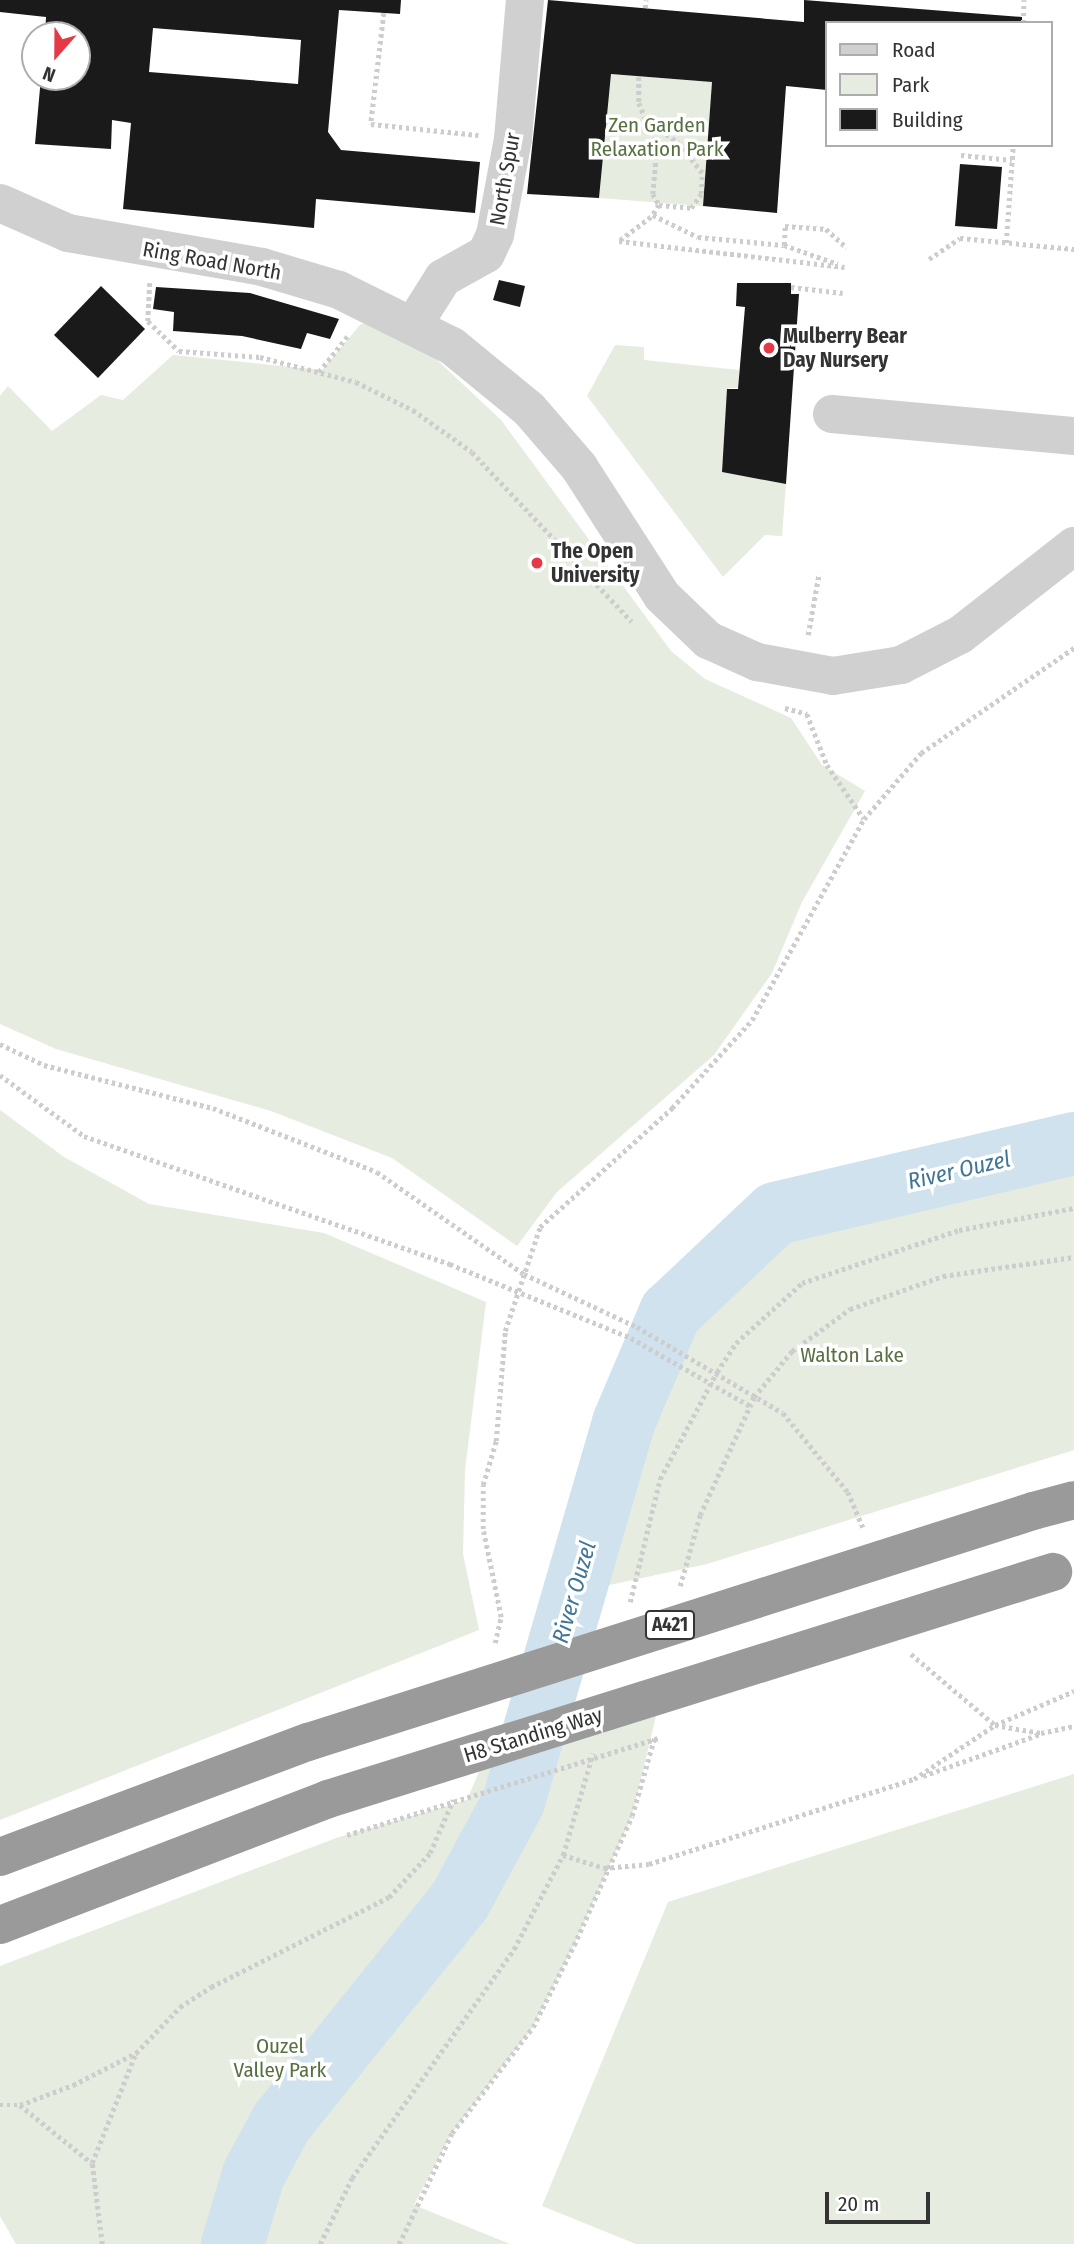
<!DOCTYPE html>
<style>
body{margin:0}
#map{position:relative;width:1074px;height:2244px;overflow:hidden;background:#fff;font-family:"Fira Sans Condensed",sans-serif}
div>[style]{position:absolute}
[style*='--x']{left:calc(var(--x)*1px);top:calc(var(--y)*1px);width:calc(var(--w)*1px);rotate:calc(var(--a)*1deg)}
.green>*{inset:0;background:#e6ecdf}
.river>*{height:63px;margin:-31.5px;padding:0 31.5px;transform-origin:31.5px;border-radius:31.5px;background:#cfe2ee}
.building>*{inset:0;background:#1a1a1a}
.path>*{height:4.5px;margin-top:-2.25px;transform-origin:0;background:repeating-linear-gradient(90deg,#cdcdcd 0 3.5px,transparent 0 7px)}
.minor>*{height:38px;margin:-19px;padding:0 19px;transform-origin:19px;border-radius:19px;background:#d0d0d0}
.highway>*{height:38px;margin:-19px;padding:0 19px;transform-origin:19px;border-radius:19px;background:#9a9a9a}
.path-bridge>*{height:4.5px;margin-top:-2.25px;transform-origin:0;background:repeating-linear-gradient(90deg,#cdcdcd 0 3.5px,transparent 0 7px)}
.highway-bridge>*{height:38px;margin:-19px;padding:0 19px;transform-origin:19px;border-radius:19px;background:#9a9a9a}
.dots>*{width:19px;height:19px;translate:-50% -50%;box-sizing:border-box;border:4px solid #fff;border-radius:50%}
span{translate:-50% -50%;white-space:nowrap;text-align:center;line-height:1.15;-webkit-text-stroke:7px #fff;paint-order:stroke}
.shield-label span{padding:2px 5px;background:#fff;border:2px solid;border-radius:5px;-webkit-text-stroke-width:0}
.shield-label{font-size:19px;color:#333;font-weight:700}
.park-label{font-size:21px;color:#56703f}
.street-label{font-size:21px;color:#333}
.poi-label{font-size:21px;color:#333;font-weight:700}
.left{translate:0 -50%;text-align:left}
.water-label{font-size:23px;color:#3f7597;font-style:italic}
.legend{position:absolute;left:825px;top:21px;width:228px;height:126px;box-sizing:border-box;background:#fff;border:2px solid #adadad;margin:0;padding:9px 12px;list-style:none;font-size:21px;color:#333}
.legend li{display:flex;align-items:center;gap:14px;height:35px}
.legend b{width:35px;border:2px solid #adadad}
.north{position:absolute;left:21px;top:21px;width:70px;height:70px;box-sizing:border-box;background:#fff;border:2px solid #adadad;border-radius:50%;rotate:201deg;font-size:19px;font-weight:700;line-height:28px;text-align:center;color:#333}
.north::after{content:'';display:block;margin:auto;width:24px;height:32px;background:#e63946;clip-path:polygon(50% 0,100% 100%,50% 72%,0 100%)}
.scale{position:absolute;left:825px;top:2192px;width:105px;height:32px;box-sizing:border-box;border:4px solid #333;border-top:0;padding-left:9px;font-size:21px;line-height:24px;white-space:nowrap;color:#333;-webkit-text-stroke:5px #fff;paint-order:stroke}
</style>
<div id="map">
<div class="green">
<i style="clip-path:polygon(611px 74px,712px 82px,703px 206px,599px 198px)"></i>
<i style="clip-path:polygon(374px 319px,434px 357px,501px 420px,671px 651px,705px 679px,791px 718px,822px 765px,865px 791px,802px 902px,772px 973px,714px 1055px,557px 1192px,517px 1246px,392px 1158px,271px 1111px,56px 1049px,0 1024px,0 396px,8px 386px,52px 431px,101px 395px,123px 400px,173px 355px,322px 370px,360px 325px)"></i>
<i style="clip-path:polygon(615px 345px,644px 347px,644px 360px,739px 370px,739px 388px,728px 388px,722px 472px,786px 484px,782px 536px,765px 535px,723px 577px,587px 396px)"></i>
<i style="clip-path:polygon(0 1110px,64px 1157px,149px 1204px,324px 1233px,486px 1302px,465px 1470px,463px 1554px,479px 1630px,0 1820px)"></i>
<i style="clip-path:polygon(1074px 1143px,1074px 1450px,707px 1564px,591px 1589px,623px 1422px,670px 1312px,775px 1213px)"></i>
<i style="clip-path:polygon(661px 1695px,632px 1816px,574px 1945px,533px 2027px,452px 2133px,414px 2205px,510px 2244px,16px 2244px,0 2216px,0 1966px,339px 1837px,467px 1800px,489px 1748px)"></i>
<i style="clip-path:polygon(1074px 1774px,1074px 2244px,636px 2244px,542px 2206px,668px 1902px)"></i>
</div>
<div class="river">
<i style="--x:232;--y:2244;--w:73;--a:-73.3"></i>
<i style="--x:253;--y:2174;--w:59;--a:-61.7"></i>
<i style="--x:281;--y:2122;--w:284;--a:-51.2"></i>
<i style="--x:459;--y:1901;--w:114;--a:-61.6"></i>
<i style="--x:513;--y:1801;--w:395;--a:-73.8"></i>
<i style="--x:623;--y:1422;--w:120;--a:-66.9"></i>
<i style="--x:670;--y:1312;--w:144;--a:-43.3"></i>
<i style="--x:775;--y:1213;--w:307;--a:-13.2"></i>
</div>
<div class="building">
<i style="clip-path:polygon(evenodd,0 0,401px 0,400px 14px,339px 10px,328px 132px,341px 150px,480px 162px,475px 213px,316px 199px,314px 228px,123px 209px,131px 123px,112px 120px,111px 149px,35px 144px,41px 77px,77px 77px,77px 35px,45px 35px,46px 17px,0 12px,0 0,153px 28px,301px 40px,298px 84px,149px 72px,153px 28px)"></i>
<i style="clip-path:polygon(548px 0,804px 22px,804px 0,1022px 17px,1022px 23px,827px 23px,827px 90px,786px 86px,777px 213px,703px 206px,712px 82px,611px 74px,599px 198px,527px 194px)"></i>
<i style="clip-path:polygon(960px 164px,1002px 167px,997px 229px,955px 226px)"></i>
<i style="clip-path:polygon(499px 280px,525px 286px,520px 307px,493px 300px)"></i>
<i style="clip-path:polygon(737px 283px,791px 283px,791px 294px,799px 294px,786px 484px,722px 472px,727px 389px,738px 389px,745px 307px,736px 306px)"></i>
<i style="clip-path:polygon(101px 286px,145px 329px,98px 378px,54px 335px)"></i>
<i style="clip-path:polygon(156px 287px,250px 293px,339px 319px,330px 339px,307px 333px,301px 349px,242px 336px,173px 331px,174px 312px,153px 309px)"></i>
</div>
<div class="path">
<i style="--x:645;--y:8;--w:8;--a:-83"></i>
<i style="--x:384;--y:13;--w:112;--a:96.7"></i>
<i style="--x:371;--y:124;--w:108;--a:5.9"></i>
<i style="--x:1023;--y:23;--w:23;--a:-88"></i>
<i style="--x:639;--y:77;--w:26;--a:90"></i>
<i style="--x:639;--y:103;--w:16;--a:68"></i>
<i style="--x:645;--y:118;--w:26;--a:67"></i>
<i style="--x:655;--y:142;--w:7;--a:74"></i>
<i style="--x:657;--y:149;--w:45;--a:95.1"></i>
<i style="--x:653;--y:194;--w:13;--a:61"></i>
<i style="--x:659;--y:205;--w:32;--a:5"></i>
<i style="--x:691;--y:208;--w:17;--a:-54"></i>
<i style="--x:701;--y:194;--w:21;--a:-87"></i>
<i style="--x:702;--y:173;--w:36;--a:-128"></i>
<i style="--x:680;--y:145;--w:44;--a:-142.4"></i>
<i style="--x:961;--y:155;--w:51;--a:5.6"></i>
<i style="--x:659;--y:205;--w:12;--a:121"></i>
<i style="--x:653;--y:215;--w:50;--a:26.1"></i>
<i style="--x:698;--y:237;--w:86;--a:5.3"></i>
<i style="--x:784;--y:245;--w:19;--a:-87"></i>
<i style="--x:785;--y:226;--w:41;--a:4.2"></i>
<i style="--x:826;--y:229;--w:28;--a:42"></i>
<i style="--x:620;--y:240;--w:41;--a:-37.1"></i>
<i style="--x:619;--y:241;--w:227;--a:6.6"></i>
<i style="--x:1006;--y:243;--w:98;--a:-85.9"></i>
<i style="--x:784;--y:245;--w:57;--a:19.4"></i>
<i style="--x:929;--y:259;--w:37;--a:-34"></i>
<i style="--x:960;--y:238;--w:115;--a:5.5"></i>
<i style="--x:150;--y:283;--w:38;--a:93"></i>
<i style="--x:148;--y:321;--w:43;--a:44.1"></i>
<i style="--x:179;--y:351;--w:81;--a:4.2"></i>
<i style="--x:260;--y:357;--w:99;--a:14.6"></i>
<i style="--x:356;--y:382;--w:64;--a:26.2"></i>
<i style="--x:413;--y:410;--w:72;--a:35.4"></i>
<i style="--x:472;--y:452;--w:233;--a:46.7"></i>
<i style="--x:791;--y:287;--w:52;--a:6.6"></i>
<i style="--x:319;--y:372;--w:48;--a:-51.7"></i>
<i style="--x:808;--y:635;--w:63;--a:-79.9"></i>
<i style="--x:785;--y:708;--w:23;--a:15"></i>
<i style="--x:807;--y:714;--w:55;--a:68.6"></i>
<i style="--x:827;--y:765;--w:65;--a:55.6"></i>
<i style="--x:0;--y:1044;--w:49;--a:25.5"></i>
<i style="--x:44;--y:1065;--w:174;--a:14.3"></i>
<i style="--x:213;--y:1108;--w:176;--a:21.3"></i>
<i style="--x:377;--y:1172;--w:179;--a:34.8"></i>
<i style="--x:524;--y:1274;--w:125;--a:25.1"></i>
<i style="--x:637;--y:1327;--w:169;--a:30.5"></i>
<i style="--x:783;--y:1413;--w:102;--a:50.6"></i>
<i style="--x:848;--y:1492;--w:39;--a:67"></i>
<i style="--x:0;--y:1075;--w:104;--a:36"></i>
<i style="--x:84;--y:1136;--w:388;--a:19.3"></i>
<i style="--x:450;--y:1264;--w:196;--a:22.2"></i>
<i style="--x:631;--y:1338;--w:137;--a:29.7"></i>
<i style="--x:680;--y:1586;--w:74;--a:-74.3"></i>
<i style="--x:700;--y:1515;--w:130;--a:-65.4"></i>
<i style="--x:754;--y:1397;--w:60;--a:-50.4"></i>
<i style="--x:792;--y:1351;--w:72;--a:-35.9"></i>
<i style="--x:850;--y:1309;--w:99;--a:-19.5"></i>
<i style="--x:943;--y:1276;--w:132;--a:-8.3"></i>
<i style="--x:630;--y:1602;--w:127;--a:-76.3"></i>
<i style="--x:660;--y:1479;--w:121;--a:-62"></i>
<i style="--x:717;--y:1372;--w:35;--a:-57"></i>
<i style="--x:736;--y:1343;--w:89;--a:-42.3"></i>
<i style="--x:802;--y:1283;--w:166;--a:-18.7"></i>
<i style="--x:959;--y:1230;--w:117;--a:-10.8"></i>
<i style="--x:495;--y:1643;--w:27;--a:-77"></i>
<i style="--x:501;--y:1617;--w:90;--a:-101.6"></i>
<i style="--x:483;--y:1529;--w:44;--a:-90"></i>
<i style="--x:483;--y:1485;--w:46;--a:-73.5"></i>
<i style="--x:496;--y:1441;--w:110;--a:-85.3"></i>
<i style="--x:505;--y:1331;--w:110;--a:-71.4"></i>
<i style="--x:540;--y:1227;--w:178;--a:-42"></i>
<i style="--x:672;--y:1108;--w:119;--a:-47.7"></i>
<i style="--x:752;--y:1020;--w:230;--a:-60.9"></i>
<i style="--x:864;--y:819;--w:87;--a:-49.2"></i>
<i style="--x:921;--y:753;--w:186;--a:-34.5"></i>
<i style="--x:911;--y:1654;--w:110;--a:40.2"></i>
<i style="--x:995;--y:1725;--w:86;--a:-23.3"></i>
<i style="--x:923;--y:1776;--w:124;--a:-19.7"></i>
<i style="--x:563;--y:1855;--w:43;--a:17.6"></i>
<i style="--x:604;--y:1868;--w:45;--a:-5.1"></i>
<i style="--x:649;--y:1864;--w:278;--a:-17.8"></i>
<i style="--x:914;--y:1779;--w:97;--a:-33.7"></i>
<i style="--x:995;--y:1725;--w:47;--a:9.9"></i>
<i style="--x:1041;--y:1733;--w:34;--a:-12"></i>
<i style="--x:0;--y:2105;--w:20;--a:0"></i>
<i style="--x:20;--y:2105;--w:57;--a:-20.7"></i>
<i style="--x:73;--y:2085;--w:71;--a:-26.9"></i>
<i style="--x:136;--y:2053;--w:64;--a:-46.3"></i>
<i style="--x:180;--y:2007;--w:37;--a:-33"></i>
<i style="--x:211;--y:1987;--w:199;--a:-26.8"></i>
<i style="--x:389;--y:1897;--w:60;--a:-47"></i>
<i style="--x:430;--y:1853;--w:58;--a:-66.5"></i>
<i style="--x:20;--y:2105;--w:92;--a:38.9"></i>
<i style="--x:102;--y:2244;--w:82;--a:-97"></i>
<i style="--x:92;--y:2163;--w:116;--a:-68.3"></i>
<i style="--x:320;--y:2244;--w:73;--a:-64.1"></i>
<i style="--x:352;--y:2178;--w:281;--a:-54.7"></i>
<i style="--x:514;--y:1949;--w:106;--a:-62.5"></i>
<i style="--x:563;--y:1855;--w:106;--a:-73.6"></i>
<i style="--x:399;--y:2244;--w:123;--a:-64.5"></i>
<i style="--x:452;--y:2133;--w:133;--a:-52.6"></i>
<i style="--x:533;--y:2027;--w:92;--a:-63.4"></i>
<i style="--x:574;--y:1945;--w:141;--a:-65.8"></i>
<i style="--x:632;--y:1816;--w:83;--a:-74"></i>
</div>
<div class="minor">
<i style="--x:0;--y:203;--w:74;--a:23.8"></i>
<i style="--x:68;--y:233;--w:197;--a:9.9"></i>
<i style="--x:262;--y:267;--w:80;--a:16.6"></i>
<i style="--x:339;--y:290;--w:126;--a:26.4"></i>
<i style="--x:452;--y:346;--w:99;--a:39.3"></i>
<i style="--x:529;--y:409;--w:77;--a:49.2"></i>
<i style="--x:579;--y:467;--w:153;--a:57.2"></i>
<i style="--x:662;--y:596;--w:64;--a:43.7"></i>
<i style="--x:708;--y:640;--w:54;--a:24.2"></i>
<i style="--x:757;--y:662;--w:77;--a:10.4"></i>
<i style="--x:833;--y:676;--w:69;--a:-9.2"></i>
<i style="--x:901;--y:665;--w:66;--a:-27"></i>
<i style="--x:960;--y:635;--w:145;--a:-38"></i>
<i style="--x:414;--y:324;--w:54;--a:-57.8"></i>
<i style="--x:443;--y:278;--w:49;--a:-29.2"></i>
<i style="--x:486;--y:254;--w:21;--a:-65"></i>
<i style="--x:495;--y:235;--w:98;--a:-79.4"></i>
<i style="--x:513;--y:139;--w:140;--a:-85.1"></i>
<i style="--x:832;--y:414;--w:243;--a:5.2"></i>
</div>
<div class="highway">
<i style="--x:1033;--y:1511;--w:42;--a:-15"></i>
<i style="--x:0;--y:1857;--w:329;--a:-20.5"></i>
<i style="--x:0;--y:1925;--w:351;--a:-21"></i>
</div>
<div class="path-bridge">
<i style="--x:347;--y:1835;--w:327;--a:-17.3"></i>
</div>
<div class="highway-bridge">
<i style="--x:308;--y:1742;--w:761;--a:-17.67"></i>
<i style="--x:328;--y:1799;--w:760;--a:-17.39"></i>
</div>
<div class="dots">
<i style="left:769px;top:348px;background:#e63946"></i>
<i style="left:537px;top:563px;background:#e63946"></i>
</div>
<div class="shield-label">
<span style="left:670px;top:1625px">A421</span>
</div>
<div class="park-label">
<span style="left:657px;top:137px">Zen Garden<br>Relaxation Park</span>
<span style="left:852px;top:1355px">Walton Lake</span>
<span style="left:280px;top:2058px">Ouzel<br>Valley Park</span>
</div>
<div class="street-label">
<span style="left:505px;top:179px;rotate:-80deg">North Spur</span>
<span style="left:212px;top:261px;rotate:10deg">Ring Road North</span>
<span style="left:533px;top:1735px;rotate:-17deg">H8 Standing Way</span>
</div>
<div class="poi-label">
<span class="left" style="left:783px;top:348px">Mulberry Bear<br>Day Nursery</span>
<span class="left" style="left:551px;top:563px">The Open<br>University</span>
</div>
<div class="water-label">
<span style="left:959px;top:1170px;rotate:-13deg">River Ouzel</span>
<span style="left:574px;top:1592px;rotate:-74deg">River Ouzel</span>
</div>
<ul class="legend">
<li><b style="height:9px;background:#d0d0d0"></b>Road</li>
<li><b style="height:19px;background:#e6ecdf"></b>Park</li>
<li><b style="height:19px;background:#1a1a1a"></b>Building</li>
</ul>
<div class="north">N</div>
<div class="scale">20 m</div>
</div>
